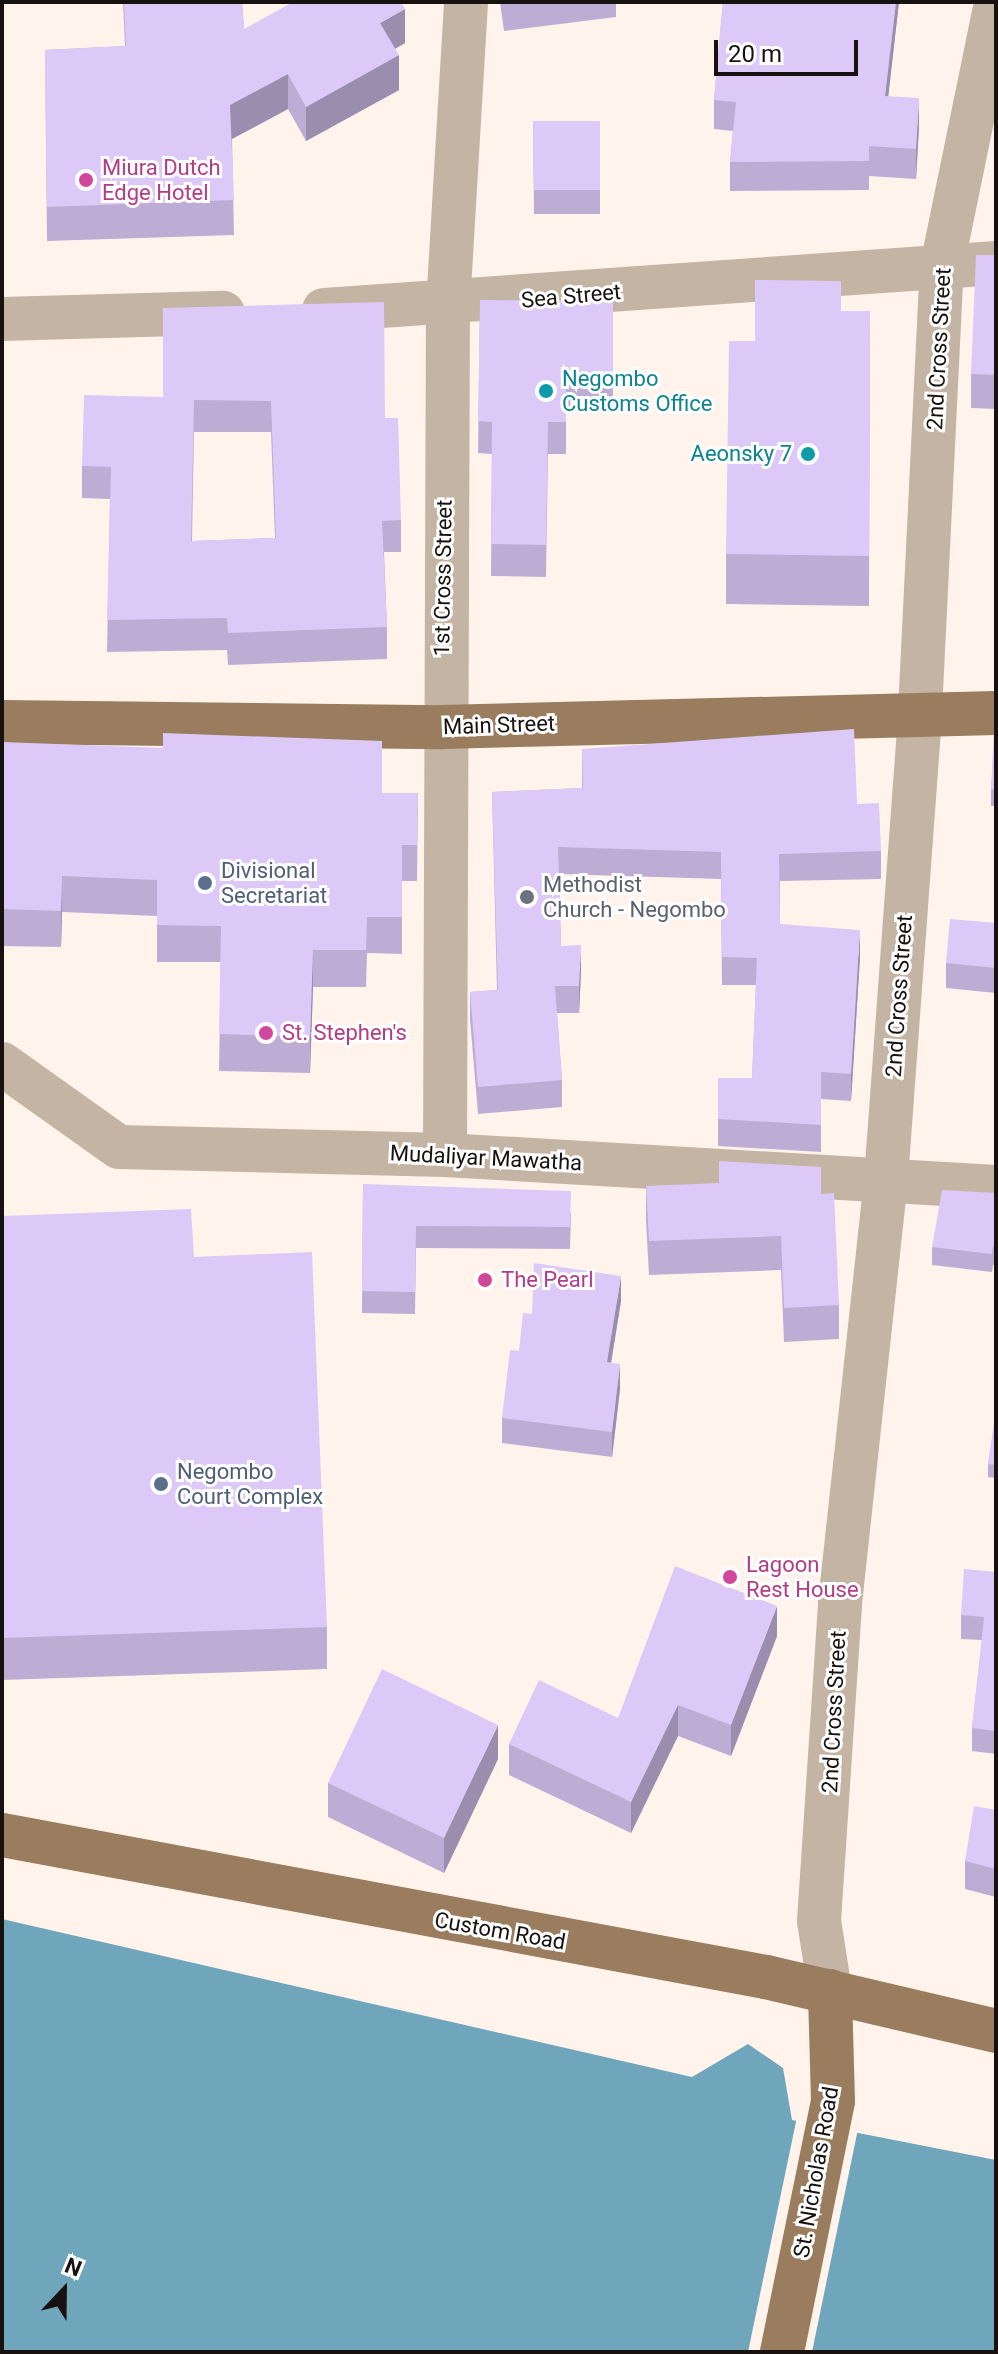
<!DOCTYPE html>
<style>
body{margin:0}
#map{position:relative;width:998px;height:2354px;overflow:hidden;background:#fff3eb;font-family:Roboto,sans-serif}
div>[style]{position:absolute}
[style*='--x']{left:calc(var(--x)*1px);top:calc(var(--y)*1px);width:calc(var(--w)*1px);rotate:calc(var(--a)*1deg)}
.water>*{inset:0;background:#6fa6bc}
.pier>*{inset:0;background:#fff3eb}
.minor>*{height:44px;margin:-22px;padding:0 22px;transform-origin:22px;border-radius:22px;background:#c4b4a3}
.tertiary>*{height:44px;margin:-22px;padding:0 22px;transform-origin:22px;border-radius:22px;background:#c4b4a3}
.primary>*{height:44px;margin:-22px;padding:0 22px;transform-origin:22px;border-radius:22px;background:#997d5e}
.wall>*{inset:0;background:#bdadd4}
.shaded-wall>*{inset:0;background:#9a8dad}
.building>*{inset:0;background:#dcc9f7}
.dots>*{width:22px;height:22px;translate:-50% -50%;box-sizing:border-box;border:4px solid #fff;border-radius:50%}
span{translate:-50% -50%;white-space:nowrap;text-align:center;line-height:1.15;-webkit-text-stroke:6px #fff;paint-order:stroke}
.hotel-label{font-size:22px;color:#b23c85}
.left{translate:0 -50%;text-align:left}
.street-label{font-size:22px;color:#17120f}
.culture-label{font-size:22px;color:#0d838f}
.right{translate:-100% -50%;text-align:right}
.service-label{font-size:22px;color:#4e5e75}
.worship-label{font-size:22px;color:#5b616d}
.frame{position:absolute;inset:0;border:4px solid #17120f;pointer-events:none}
.north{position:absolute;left:24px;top:2250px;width:80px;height:80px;-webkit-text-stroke:6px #fff;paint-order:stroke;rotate:22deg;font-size:22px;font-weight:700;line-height:32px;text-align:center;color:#17120f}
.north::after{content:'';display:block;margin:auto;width:28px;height:36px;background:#17120f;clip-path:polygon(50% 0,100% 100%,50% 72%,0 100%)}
.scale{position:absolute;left:714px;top:40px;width:144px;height:36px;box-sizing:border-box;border:4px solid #17120f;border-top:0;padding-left:10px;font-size:24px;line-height:28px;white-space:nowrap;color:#17120f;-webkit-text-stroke:6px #fff;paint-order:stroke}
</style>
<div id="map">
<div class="water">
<i style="clip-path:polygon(2px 1919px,692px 2077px,748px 2044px,783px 2068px,792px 2120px,996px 2160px,996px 2352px,2px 2352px)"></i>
</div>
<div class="pier">
<i style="clip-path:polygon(797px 2117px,858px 2129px,812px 2352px,748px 2352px)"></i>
</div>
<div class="minor">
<i style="--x:2;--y:1064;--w:143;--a:35.4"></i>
<i style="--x:119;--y:1147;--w:326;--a:1.4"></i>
<i style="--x:445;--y:1155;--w:552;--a:3.32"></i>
<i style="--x:445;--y:1155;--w:849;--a:-89.8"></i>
<i style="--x:448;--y:306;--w:305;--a:-86.6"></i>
<i style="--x:830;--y:1991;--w:71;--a:-98.9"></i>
<i style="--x:819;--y:1921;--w:319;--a:-86.2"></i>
<i style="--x:840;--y:1603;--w:426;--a:-83.8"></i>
<i style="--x:886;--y:1179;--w:468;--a:-85.8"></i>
<i style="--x:920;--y:712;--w:447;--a:-87.2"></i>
<i style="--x:942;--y:266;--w:269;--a:-78.4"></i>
</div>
<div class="tertiary">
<i style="--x:324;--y:310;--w:674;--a:-4"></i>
<i style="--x:2;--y:319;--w:221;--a:-1.6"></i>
</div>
<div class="primary">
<i style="--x:2;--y:722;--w:439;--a:0.7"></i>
<i style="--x:441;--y:727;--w:555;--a:-1.44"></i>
<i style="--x:2;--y:1835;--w:777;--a:10.53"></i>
<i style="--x:766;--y:1977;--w:236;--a:13.2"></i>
<i style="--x:782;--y:2352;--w:256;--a:-78.5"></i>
<i style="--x:833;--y:2101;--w:110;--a:-91.6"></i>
</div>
<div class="wall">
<i style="clip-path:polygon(123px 2px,242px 2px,244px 29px,405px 43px,395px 49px,399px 90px,306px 141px,288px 109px,232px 139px,234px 235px,47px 241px,45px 50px,125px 46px)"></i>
<i style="clip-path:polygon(500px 2px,616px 2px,616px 17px,504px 31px)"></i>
<i style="clip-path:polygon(723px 2px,899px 2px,888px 96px,919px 127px,916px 179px,869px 176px,869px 190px,730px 191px,730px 162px,733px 131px,714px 129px,714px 100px)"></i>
<i style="clip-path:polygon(533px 121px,600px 121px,600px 214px,534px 214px)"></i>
<i style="clip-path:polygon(996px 255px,996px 409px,971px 408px,971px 374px)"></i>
<i style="clip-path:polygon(480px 300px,613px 301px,613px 408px,566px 408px,566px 454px,548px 454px,546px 577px,491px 576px,492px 454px,478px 453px)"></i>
<i style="clip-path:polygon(evenodd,163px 308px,385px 418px,401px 520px,401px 552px,384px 552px,387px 627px,387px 659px,228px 665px,227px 650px,107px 652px,110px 499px,82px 498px,82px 466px,163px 397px,163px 308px,194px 432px,271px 432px,275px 538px,192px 541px,194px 432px)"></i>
<i style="clip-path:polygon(841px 311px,870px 311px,869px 606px,726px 604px,726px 554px,755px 341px)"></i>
<i style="clip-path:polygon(996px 729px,996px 806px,991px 806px,991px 789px)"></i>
<i style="clip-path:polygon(2px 742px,382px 793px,418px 793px,417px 881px,402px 881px,402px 954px,367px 953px,366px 987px,313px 987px,310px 1073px,219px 1071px,221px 962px,157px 962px,157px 916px,62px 912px,61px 947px,2px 946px)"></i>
<i style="clip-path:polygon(582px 749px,857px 804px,881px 851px,881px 879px,780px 881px,780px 924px,860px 957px,851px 1101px,821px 1099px,821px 1152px,718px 1146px,718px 1078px,752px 1078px,756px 985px,722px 985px,721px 879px,559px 874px,561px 946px,581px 972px,579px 1013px,557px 1013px,562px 1080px,562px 1107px,478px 1114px,470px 1019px,470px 992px,497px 990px,492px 792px,582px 788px)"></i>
<i style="clip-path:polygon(996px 923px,996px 993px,946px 988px,946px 963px)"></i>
<i style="clip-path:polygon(363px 1184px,571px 1213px,570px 1249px,416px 1248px,415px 1314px,362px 1313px)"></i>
<i style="clip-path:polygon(646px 1186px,821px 1194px,839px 1305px,839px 1339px,784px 1342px,781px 1270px,649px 1275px,646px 1221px)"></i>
<i style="clip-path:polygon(996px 1193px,996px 1265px,993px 1265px,992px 1272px,932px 1265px,932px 1247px)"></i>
<i style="clip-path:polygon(2px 1216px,194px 1257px,327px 1627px,327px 1669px,2px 1680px)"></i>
<i style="clip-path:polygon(621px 1301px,611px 1363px,620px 1389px,612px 1457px,502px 1443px,502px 1418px,519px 1351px,532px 1314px)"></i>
<i style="clip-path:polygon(996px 1416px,996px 1478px,988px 1477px,988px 1464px)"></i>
<i style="clip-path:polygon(996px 1572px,996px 1754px,972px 1751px,972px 1728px,982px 1640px,961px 1639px,961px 1615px)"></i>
<i style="clip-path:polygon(777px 1636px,731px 1756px,678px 1736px,631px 1833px,509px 1775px,509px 1744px,618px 1718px)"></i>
<i style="clip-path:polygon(498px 1759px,444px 1873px,328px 1817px,328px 1783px)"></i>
<i style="clip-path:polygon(996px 1810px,996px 1897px,965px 1889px,965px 1861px)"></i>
</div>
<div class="shaded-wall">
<i style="clip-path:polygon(896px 2px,899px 2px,885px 125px,885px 96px)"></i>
<i style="clip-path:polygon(405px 9px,405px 43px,380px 57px,380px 23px)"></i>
<i style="clip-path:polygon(399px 55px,399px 90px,306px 141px,306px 107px)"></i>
<i style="clip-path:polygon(288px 74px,288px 109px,230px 140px,230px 105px)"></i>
<i style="clip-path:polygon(919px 98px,919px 127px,916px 179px,916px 149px)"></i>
<i style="clip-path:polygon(62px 876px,62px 912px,61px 947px,61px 911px)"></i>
<i style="clip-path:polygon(860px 930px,860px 957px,851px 1101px,851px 1074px)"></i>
<i style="clip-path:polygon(581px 945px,581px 972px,579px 1013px,579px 986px)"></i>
<i style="clip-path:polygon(313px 950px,313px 987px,310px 1073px,310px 1037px)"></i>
<i style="clip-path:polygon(621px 1276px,621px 1301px,607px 1387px,607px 1362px)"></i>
<i style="clip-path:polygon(620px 1364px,620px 1389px,612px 1457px,612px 1432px)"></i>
<i style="clip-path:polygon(777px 1606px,777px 1636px,731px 1756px,731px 1725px)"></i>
<i style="clip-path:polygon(678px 1705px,678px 1736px,631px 1833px,631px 1802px)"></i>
<i style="clip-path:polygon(498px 1725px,498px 1759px,444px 1873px,444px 1838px)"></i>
</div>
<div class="building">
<i style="clip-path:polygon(124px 2px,242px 2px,244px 29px,293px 2px,401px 2px,405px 9px,380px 23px,399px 55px,306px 107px,288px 74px,230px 105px,234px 200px,47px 207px,45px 50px,126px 46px)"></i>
<i style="clip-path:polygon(723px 2px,896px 2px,885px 96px,919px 98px,916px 149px,869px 146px,869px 161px,730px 162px,736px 102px,714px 100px)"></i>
<i style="clip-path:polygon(533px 121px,600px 121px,600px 190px,534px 190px)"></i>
<i style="clip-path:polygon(976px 255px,996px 255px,996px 375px,971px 374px)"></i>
<i style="clip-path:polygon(755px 280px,841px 281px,841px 311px,870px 311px,869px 556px,726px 554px,729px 341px,755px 341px)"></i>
<i style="clip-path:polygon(480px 300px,613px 301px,613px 376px,566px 376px,566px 422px,548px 422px,546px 545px,491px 544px,492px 422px,478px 421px)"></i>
<i style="clip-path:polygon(evenodd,384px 302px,385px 418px,398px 418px,401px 520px,382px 521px,387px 627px,228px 633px,227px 618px,107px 620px,111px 467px,82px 466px,84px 395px,163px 397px,163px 308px,384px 302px,194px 400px,271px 401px,276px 538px,191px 541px,194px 400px)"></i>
<i style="clip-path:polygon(854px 729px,857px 804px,879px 803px,881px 851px,779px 854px,780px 924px,860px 930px,851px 1074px,821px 1072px,821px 1125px,718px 1119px,718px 1078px,752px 1078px,757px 958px,722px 957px,721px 852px,558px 847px,561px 946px,581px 945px,579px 986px,555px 986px,562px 1080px,478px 1087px,470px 992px,498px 990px,492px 792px,583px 788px,582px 749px)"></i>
<i style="clip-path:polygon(994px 729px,996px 729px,996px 789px,991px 789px)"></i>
<i style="clip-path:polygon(163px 733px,382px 741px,382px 793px,418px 793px,417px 845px,402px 845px,402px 917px,367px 917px,366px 950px,313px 950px,310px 1037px,219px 1034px,221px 926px,157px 925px,157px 880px,62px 876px,61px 911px,2px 909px,2px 742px,163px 748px)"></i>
<i style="clip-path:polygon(950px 919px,996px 923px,996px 968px,946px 963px)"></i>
<i style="clip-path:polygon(719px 1161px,821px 1167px,821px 1194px,834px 1193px,839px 1305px,784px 1308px,781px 1236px,649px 1241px,646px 1186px,719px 1183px)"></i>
<i style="clip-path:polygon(363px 1184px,571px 1191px,570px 1227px,416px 1226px,415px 1292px,362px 1291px)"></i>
<i style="clip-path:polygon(942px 1190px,996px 1193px,996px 1246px,993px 1246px,992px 1254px,932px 1247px)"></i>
<i style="clip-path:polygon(191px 1209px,194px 1257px,312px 1252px,327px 1627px,2px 1638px,2px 1216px)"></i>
<i style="clip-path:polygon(534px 1263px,621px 1276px,607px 1362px,620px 1364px,612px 1432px,502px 1418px,510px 1350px,519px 1351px,523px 1313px,532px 1314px)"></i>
<i style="clip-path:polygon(995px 1416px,996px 1416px,996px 1465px,988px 1464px)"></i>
<i style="clip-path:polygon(675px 1566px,777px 1606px,731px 1725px,678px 1705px,631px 1802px,509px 1744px,539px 1680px,618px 1718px)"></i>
<i style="clip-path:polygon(964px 1569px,996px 1572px,996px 1731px,972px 1728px,984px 1617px,961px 1615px)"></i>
<i style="clip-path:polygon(382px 1669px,498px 1725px,444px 1838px,328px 1783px)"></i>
<i style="clip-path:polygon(974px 1806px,996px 1810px,996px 1869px,965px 1861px)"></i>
</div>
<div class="dots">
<i style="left:86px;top:180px;background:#d1479c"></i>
<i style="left:546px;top:391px;background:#0f9aa8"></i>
<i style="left:808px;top:454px;background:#0f9aa8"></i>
<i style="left:205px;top:883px;background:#5c6f8a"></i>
<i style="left:527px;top:897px;background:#6b7280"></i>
<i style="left:266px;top:1033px;background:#d1479c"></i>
<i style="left:485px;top:1280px;background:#d1479c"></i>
<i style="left:161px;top:1484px;background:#5c6f8a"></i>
<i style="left:730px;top:1577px;background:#d1479c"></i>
</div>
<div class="hotel-label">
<span class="left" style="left:102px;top:180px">Miura Dutch<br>Edge Hotel</span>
<span class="left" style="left:282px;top:1033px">St. Stephen's</span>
<span class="left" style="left:501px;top:1280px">The Pearl</span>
<span class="left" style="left:746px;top:1577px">Lagoon<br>Rest House</span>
</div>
<div class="street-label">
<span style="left:571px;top:296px;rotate:-5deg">Sea Street</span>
<span style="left:939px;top:349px;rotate:-87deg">2nd Cross Street</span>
<span style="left:443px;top:578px;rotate:-89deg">1st Cross Street</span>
<span style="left:499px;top:725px;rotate:-2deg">Main Street</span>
<span style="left:899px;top:996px;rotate:-86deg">2nd Cross Street</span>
<span style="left:486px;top:1158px;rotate:3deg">Mudaliyar Mawatha</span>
<span style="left:834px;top:1712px;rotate:-87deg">2nd Cross Street</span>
<span style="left:500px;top:1931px;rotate:10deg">Custom Road</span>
<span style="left:816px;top:2172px;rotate:-80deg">St. Nicholas Road</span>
</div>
<div class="culture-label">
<span class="left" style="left:562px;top:391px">Negombo<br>Customs Office</span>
<span class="right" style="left:792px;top:454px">Aeonsky 7</span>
</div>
<div class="service-label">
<span class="left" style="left:221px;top:883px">Divisional<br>Secretariat</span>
<span class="left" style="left:177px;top:1484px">Negombo<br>Court Complex</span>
</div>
<div class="worship-label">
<span class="left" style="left:543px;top:897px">Methodist<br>Church - Negombo</span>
</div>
<div class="frame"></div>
<div class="north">N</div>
<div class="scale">20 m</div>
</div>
